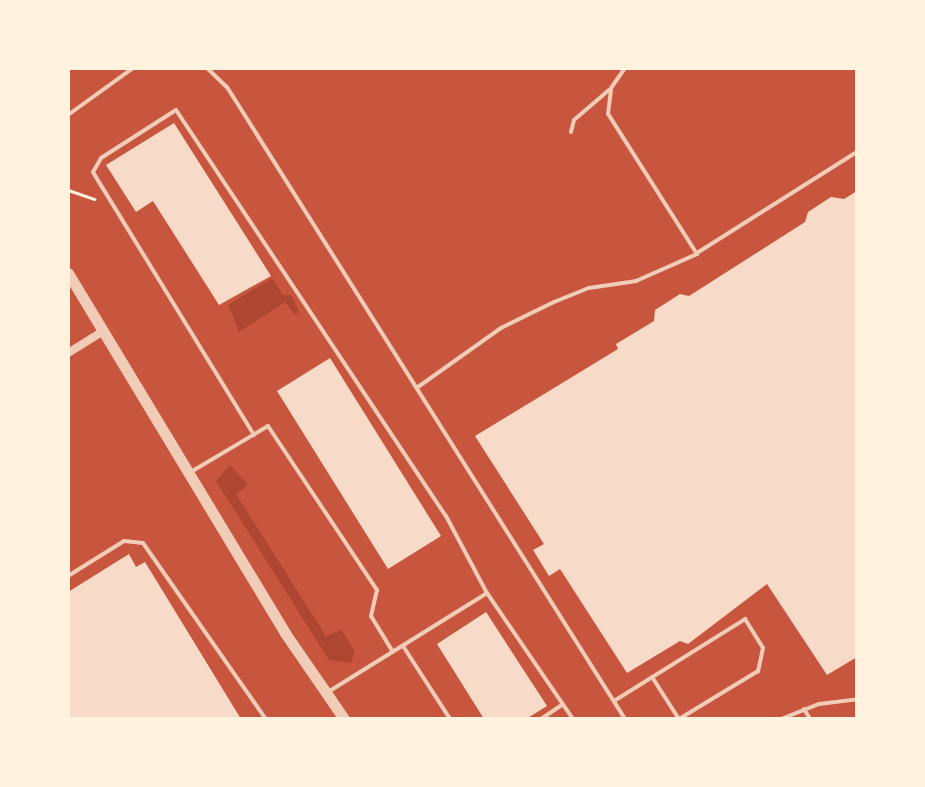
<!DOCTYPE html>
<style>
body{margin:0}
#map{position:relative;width:925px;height:787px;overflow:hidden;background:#c8553d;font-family:Quicksand,sans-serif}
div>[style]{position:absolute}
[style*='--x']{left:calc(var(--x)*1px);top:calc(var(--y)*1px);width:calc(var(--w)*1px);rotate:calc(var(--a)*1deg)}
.green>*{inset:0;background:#ae4732}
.building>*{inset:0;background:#f7dbc8}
.path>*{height:3px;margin:-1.5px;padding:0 1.5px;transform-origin:1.5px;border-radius:1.5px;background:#fff3e0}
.service>*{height:4px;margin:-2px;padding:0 2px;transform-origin:2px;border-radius:2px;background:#f1ccb7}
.minor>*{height:8px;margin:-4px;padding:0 4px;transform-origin:4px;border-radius:4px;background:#f1ccb7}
.tertiary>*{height:11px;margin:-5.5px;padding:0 5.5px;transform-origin:5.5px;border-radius:5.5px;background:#f1ccb7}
span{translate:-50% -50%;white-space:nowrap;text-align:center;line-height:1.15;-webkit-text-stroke:7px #fff3e0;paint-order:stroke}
.frame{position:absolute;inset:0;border:70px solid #fff3e0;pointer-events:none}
</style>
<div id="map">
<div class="green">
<i style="clip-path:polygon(272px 278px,283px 295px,291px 295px,299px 312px,295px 315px,285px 302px,239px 332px,228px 305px)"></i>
<i style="clip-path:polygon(230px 465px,248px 485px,236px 494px,326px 636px,341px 630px,355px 651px,351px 663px,329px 660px,216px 481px)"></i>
</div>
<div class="building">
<i style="clip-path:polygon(174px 123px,271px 276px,219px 305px,153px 201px,136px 212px,106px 165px)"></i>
<i style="clip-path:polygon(857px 191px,857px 657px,827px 675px,767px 584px,688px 644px,680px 641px,627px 673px,560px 569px,549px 576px,533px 550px,544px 544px,475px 436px,618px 349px,616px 344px,654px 321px,655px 310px,680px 294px,689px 296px,805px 222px,808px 212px,831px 197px,844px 199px)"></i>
<i style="clip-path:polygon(330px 358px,441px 536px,388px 569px,277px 391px)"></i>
<i style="clip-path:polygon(129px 554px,136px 567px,145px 562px,241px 719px,68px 719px,68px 592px)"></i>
<i style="clip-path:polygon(486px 612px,547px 706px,526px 719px,484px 719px,437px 644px)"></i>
</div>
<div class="path">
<i style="--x:68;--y:190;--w:28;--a:19"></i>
</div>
<div class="service">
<i style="--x:207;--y:68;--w:28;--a:44"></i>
<i style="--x:227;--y:87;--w:747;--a:57.8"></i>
<i style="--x:68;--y:115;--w:80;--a:-35.9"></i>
<i style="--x:571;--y:132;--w:12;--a:-76"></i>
<i style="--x:574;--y:120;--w:46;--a:-40.6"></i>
<i style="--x:697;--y:253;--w:189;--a:-32.3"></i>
<i style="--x:418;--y:387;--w:102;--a:-35.4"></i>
<i style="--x:501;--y:328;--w:59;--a:-26.1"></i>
<i style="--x:554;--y:302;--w:38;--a:-22"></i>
<i style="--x:589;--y:288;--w:48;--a:-8.5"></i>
<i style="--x:636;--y:281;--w:67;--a:-23.9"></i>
<i style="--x:697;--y:254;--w:166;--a:-122.4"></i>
<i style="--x:608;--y:114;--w:26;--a:-83"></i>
<i style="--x:611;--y:88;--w:24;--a:-55"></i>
<i style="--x:254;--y:435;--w:308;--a:-121.5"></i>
<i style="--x:93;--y:172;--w:16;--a:-60"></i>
<i style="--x:101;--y:158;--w:89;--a:-32.6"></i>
<i style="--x:176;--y:110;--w:488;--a:56.4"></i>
<i style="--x:446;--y:516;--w:87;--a:62"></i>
<i style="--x:487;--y:593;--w:153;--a:55.7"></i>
<i style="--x:189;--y:473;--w:92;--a:-30.7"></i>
<i style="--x:268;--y:426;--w:197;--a:56.4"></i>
<i style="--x:377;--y:590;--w:27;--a:103"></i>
<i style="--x:371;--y:616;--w:42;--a:58.6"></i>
<i style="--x:68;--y:576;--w:66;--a:-32"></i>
<i style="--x:124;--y:541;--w:19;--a:6"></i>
<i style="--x:143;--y:543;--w:215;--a:55.1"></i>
<i style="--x:403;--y:646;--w:87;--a:57.2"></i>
<i style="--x:652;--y:677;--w:50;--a:57.3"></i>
<i style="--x:328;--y:692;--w:187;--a:-31.9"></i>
<i style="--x:614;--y:701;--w:155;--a:-32"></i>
<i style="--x:745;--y:619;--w:34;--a:58"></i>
<i style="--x:763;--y:648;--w:24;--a:102"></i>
<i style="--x:758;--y:671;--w:92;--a:148.7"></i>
<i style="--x:804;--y:709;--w:12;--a:59"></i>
<i style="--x:541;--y:719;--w:25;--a:-34"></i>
<i style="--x:781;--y:719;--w:41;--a:-21.5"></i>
<i style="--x:819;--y:704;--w:38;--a:-7"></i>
</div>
<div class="minor">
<i style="--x:68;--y:353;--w:40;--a:-32"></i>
</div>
<div class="tertiary">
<i style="--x:68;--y:273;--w:420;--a:58.9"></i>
<i style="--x:285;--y:633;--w:104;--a:55.5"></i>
</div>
<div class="frame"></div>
</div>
